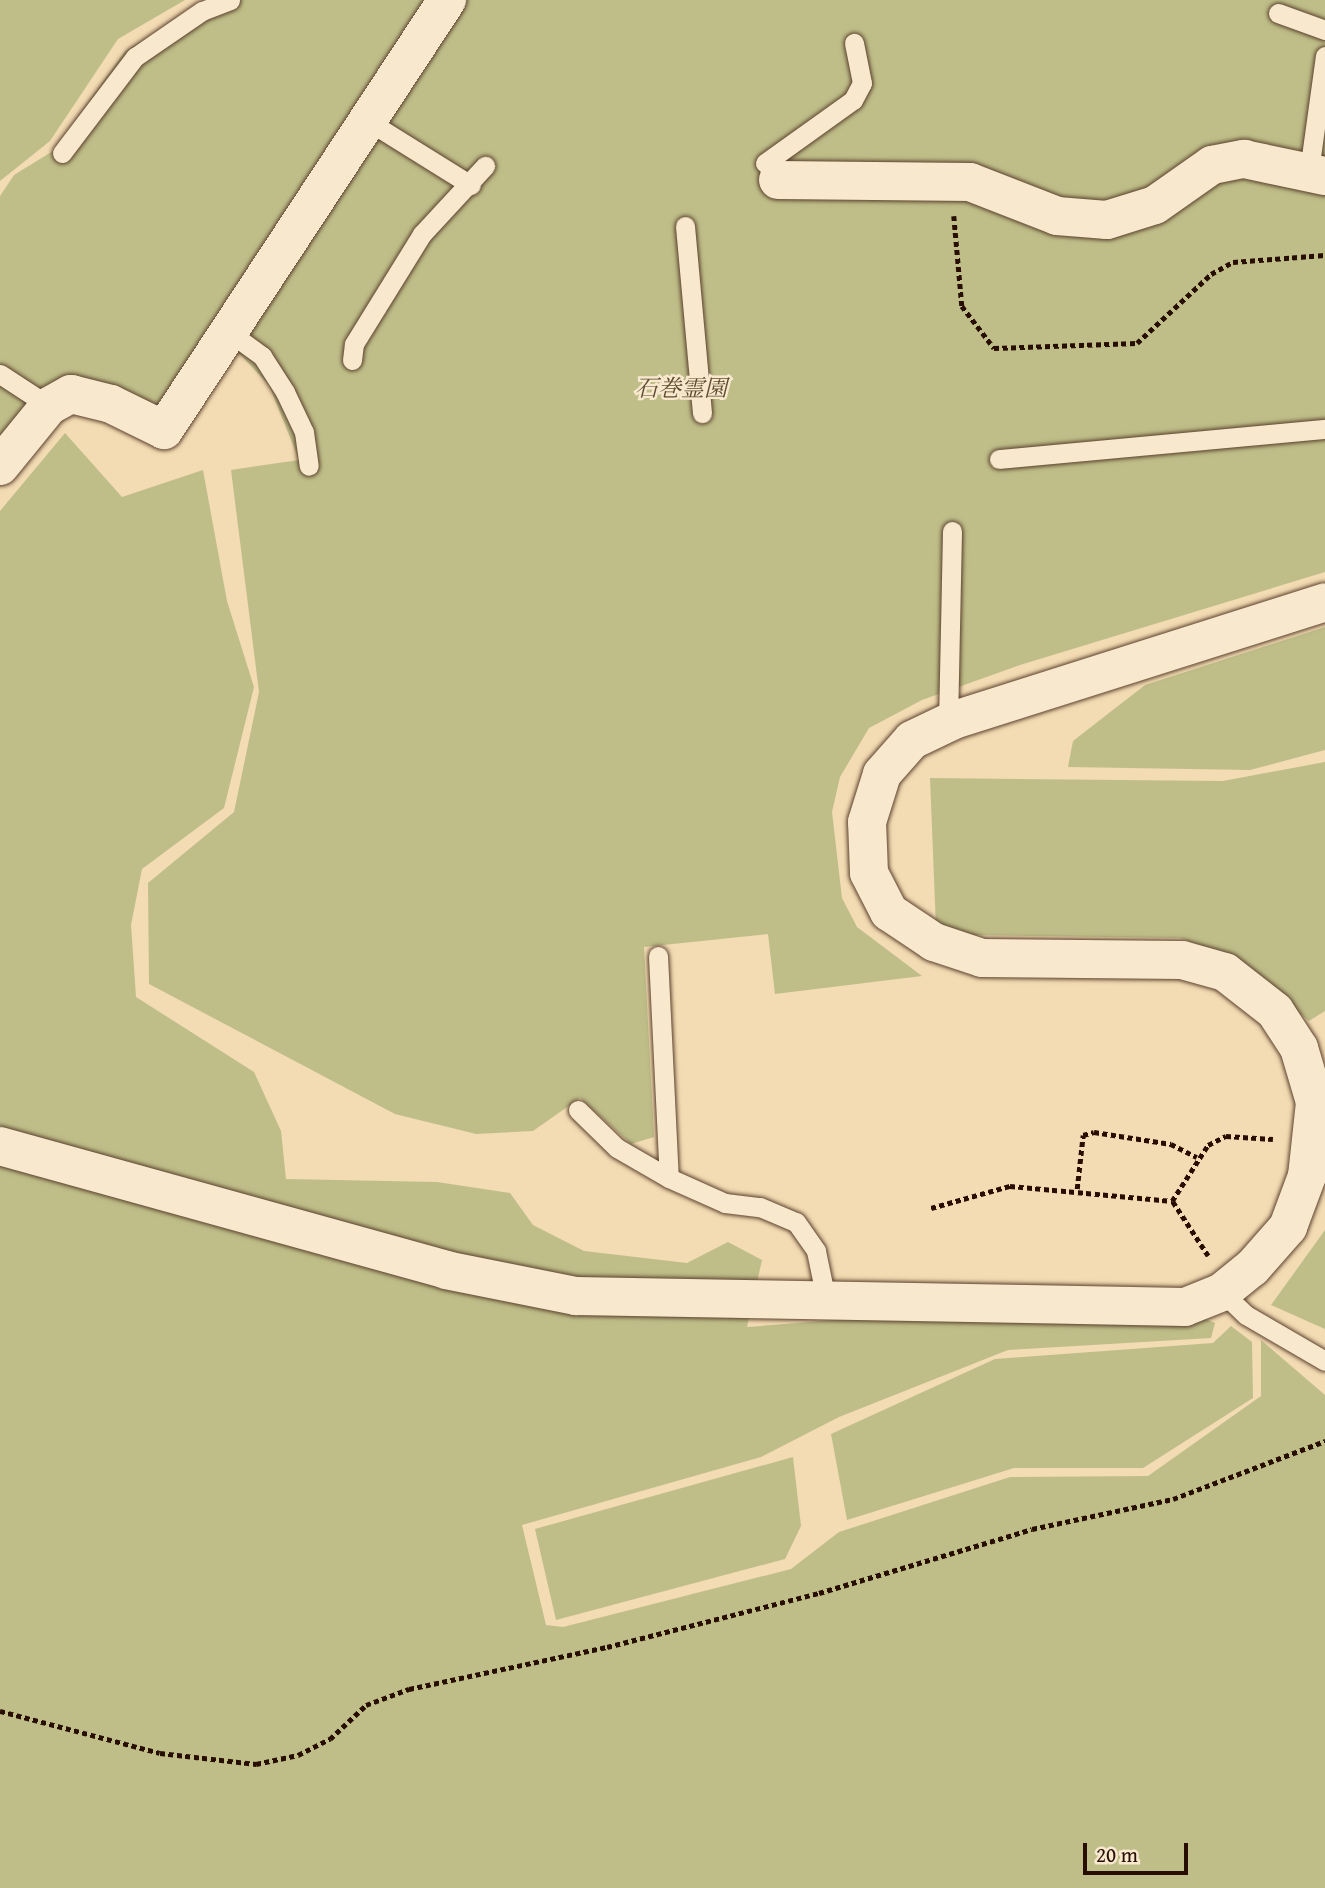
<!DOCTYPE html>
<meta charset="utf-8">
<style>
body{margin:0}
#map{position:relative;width:1325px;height:1888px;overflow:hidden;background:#f3dbb3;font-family:"Gentium Book Plus","Noto Serif JP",serif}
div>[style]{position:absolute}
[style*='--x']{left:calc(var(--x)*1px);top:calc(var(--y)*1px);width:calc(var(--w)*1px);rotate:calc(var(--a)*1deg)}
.green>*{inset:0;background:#bfbe89}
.path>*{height:4.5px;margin-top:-2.25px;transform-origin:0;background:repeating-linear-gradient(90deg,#280e00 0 5px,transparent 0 8.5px)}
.roads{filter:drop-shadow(0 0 2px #5b412d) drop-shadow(0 0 2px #5b412d)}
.service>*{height:19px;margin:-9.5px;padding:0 9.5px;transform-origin:9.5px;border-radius:9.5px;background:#f7e8ce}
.minor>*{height:38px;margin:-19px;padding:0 19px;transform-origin:19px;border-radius:19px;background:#f7e8ce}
.tertiary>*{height:38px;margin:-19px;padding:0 19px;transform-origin:19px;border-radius:19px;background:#f7e8ce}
span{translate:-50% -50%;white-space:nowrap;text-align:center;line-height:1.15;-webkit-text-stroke:5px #f7e8ce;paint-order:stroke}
.park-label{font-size:23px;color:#5d4c30;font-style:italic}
.scale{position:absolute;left:1083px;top:1843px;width:105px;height:32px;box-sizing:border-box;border:4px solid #280e00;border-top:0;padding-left:9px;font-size:21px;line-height:24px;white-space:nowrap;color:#280e00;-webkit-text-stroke:5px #f7e8ce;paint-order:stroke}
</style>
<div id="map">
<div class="green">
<i style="clip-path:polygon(0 0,185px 0,118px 39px,50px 141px,0 181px)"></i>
<i style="clip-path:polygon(211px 0,1325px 0,1325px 572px,1020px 665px,922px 700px,869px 728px,840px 777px,832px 812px,842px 898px,857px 927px,922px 976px,775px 994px,768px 934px,644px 947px,654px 1137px,631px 1144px,580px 1098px,533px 1131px,476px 1134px,395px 1114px,149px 984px,148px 883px,234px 812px,259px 692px,231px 470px,299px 460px,269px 385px,232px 346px,168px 446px,92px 411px,62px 411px,0 486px,0 196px,14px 175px,53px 151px,125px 51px)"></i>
<i style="clip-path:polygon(65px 433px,122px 497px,203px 470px,227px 601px,254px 687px,224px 808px,142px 869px,131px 925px,136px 997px,254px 1072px,281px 1131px,286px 1179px,437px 1182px,510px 1193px,533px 1225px,584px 1251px,687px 1263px,728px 1242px,762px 1260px,747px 1327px,847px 1319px,1201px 1317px,1215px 1323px,1211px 1338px,1008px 1350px,839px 1417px,761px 1457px,522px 1525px,546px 1625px,563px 1627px,791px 1569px,839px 1532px,1010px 1477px,1148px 1476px,1261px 1396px,1261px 1340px,1325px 1395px,1325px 1888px,0 1888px,0 511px)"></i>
<i style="clip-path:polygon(1325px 627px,1325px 750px,1250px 770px,1068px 767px,1073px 741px,1145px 685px)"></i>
<i style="clip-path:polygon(1325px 762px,1325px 1011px,1309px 1021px,1232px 956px,1180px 938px,966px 935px,936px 928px,930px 778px,1223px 781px)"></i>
<i style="clip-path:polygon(1325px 1230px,1325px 1329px,1271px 1305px)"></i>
<i style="clip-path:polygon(1231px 1326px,1252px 1342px,1253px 1398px,1143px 1468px,1014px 1468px,847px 1520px,831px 1434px,995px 1359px,1213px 1343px)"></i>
<i style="clip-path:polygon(793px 1457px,801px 1526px,785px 1559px,556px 1620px,535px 1529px)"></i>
</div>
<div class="path">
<i style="--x:954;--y:216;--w:90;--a:84.9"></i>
<i style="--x:962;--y:306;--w:53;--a:52.7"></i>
<i style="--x:994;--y:348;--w:143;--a:-2"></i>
<i style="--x:1137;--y:343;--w:101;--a:-43"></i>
<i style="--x:1211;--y:274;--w:25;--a:-29"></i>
<i style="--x:1233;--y:262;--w:92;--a:-4.4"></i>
<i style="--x:1077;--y:1189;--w:54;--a:-83.7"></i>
<i style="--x:1083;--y:1135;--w:11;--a:-15"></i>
<i style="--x:1094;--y:1132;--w:78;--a:8.9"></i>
<i style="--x:1171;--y:1144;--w:29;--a:27"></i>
<i style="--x:931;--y:1208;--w:82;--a:-15.6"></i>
<i style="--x:1010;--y:1186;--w:163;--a:5.3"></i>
<i style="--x:1208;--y:1256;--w:66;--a:-123.2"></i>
<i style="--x:1172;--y:1201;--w:67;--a:-57.3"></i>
<i style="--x:1208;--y:1145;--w:20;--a:-27"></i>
<i style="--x:1226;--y:1136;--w:47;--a:3.7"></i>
<i style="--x:0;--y:1711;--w:165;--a:14.7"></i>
<i style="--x:160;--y:1753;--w:97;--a:6.5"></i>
<i style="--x:256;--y:1764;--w:43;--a:-12.1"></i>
<i style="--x:298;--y:1755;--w:36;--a:-27"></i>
<i style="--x:330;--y:1739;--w:50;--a:-43.4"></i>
<i style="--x:366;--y:1705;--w:46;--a:-20.4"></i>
<i style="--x:409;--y:1689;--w:202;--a:-12"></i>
<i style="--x:607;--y:1647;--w:219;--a:-14.3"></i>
<i style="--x:819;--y:1593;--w:222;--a:-16.7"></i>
<i style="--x:1032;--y:1529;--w:144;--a:-12"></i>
<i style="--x:1173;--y:1499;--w:163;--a:-20.9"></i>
</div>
<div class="roads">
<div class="service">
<i style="--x:1278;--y:13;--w:50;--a:19.9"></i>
<i style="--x:368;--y:121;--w:121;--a:31.9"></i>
<i style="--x:62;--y:153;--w:121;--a:-52.8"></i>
<i style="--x:135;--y:57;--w:81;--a:-34.5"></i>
<i style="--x:202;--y:11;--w:30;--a:-21"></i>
<i style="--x:765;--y:163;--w:108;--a:-35.6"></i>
<i style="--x:853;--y:100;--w:19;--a:-62"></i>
<i style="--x:862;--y:83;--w:41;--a:-101.3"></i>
<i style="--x:1309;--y:171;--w:116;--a:-82.1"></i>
<i style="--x:685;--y:226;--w:188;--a:84.8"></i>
<i style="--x:229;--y:332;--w:41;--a:36"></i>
<i style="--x:262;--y:356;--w:43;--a:57.4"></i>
<i style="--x:285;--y:392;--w:44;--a:64.6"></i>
<i style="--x:304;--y:432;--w:34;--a:82"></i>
<i style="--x:352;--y:360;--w:16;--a:-83"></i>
<i style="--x:354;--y:344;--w:129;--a:-58.3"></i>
<i style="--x:422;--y:234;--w:93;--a:-47.2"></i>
<i style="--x:0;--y:374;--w:59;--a:33.1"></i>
<i style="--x:999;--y:459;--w:327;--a:-5.3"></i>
<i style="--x:948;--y:723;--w:192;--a:-88.8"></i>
<i style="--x:658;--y:956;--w:222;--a:87.2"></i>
<i style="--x:578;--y:1110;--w:54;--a:44.3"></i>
<i style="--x:617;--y:1148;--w:60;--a:30"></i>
<i style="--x:669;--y:1178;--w:61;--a:24.1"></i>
<i style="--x:725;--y:1203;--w:35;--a:7"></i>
<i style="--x:760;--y:1207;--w:39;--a:23"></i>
<i style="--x:796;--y:1222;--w:35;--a:55"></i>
<i style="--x:816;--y:1251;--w:54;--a:78.3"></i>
<i style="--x:1222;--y:1292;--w:33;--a:44"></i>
<i style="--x:1246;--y:1315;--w:91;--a:30.2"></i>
</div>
<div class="minor">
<i style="--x:778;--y:180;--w:192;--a:0.6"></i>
<i style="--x:970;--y:182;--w:93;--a:21.3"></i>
<i style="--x:1057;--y:216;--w:50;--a:4.6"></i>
<i style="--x:1107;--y:220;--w:50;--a:-17.4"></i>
<i style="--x:1155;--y:205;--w:70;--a:-35.1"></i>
<i style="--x:1212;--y:165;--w:33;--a:-11"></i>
<i style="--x:1244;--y:159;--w:83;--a:11.9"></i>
<i style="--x:0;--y:466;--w:77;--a:-50.8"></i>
<i style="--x:49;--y:406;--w:25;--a:-29"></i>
<i style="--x:71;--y:394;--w:41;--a:14"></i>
<i style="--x:111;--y:404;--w:59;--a:26.1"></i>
<i style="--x:164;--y:430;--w:515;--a:-56.65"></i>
</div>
<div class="tertiary">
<i style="--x:0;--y:1146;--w:463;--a:15.5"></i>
<i style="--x:446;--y:1270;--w:133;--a:11.3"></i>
<i style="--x:576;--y:1296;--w:609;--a:1.03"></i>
<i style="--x:1185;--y:1307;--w:40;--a:-22"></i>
<i style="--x:1222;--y:1292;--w:38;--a:-39"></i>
<i style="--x:1252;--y:1268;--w:55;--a:-48.7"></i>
<i style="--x:1288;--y:1227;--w:54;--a:-69.6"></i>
<i style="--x:1307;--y:1176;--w:74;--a:-83.8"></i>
<i style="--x:1315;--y:1102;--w:56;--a:-106.5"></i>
<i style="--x:1299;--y:1048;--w:44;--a:-123"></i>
<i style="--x:1275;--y:1011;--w:63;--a:-142"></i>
<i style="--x:1225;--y:972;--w:45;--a:-164.4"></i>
<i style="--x:1182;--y:960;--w:200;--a:-179.4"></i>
<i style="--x:982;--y:958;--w:51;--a:-161.6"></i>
<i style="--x:934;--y:942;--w:54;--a:-146.3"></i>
<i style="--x:889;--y:912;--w:44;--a:-117.1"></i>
<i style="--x:869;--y:873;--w:51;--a:-92.2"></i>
<i style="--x:867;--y:822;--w:50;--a:-72.6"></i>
<i style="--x:882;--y:774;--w:45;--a:-48.6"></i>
<i style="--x:912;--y:740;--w:47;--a:-25.5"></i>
<i style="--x:954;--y:720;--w:389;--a:-17.6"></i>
</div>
</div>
<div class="park-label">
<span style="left:681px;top:388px">石巻霊園</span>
</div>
<div class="scale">20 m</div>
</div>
